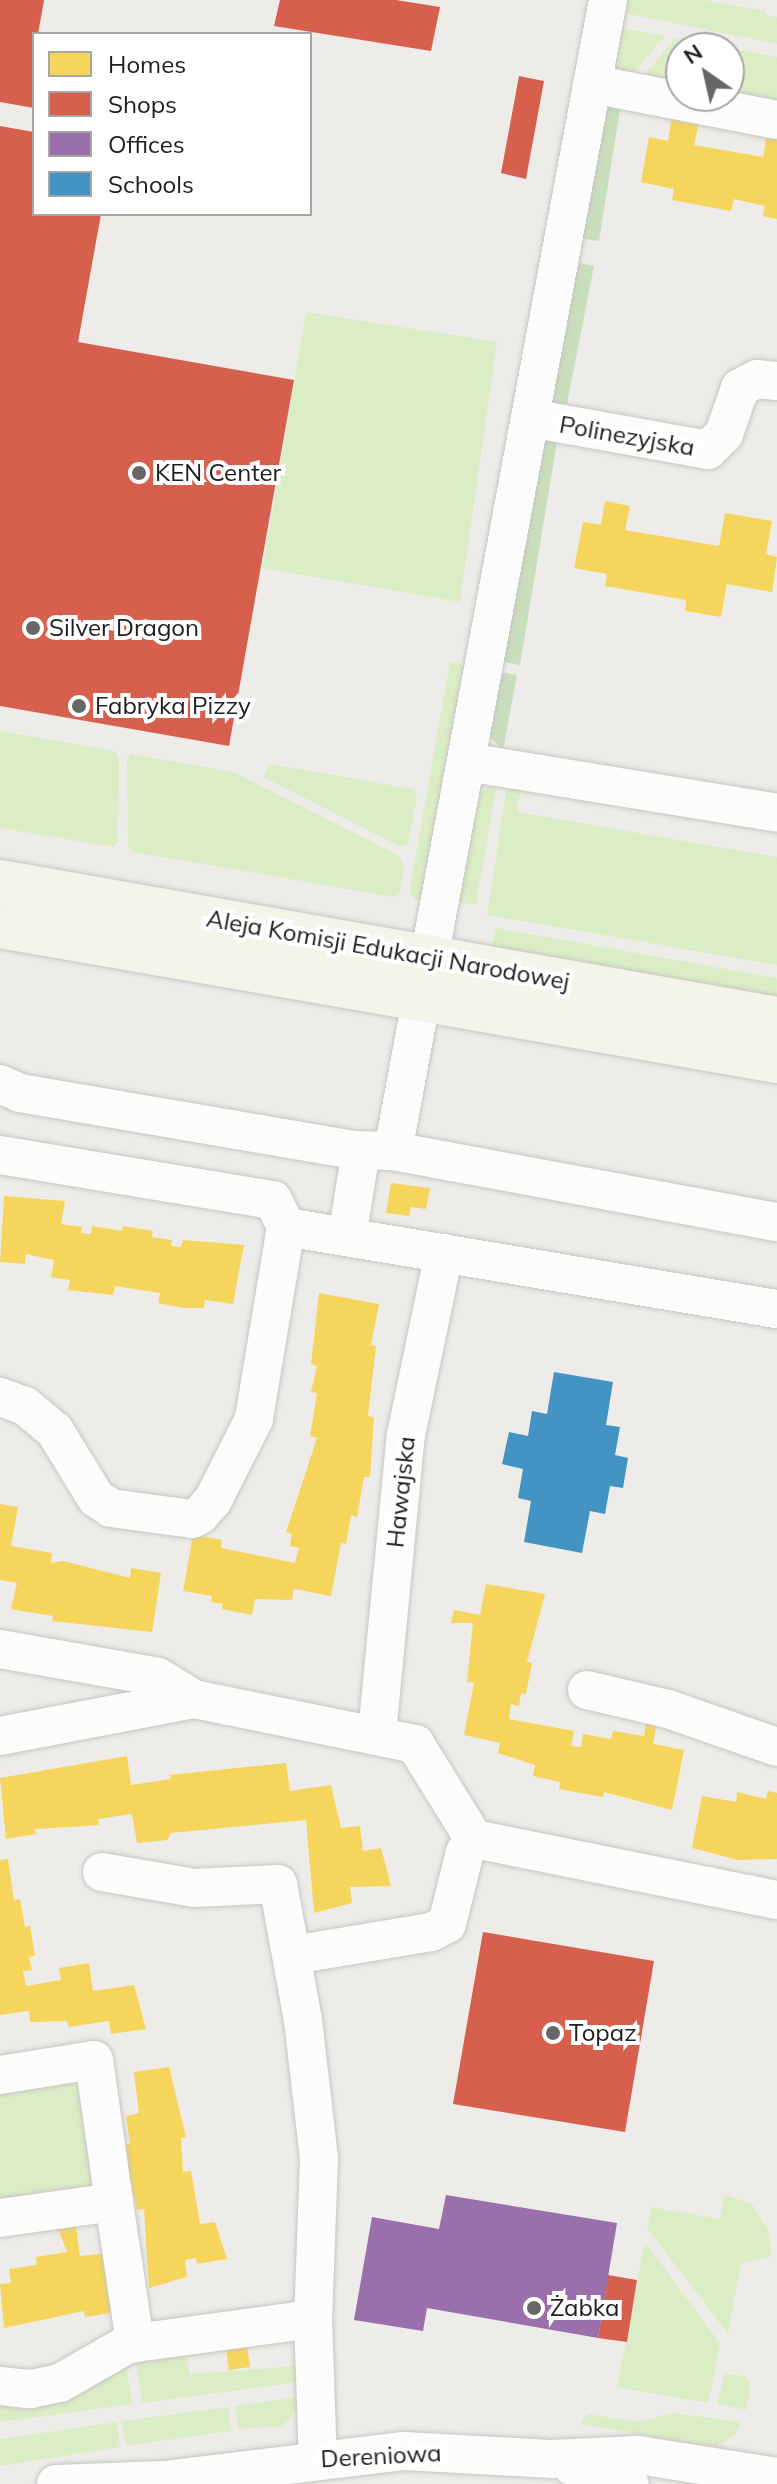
<!DOCTYPE html>
<meta charset="utf-8">
<style>
body{margin:0}
#map{position:relative;width:777px;height:2484px;overflow:hidden;background:#eeece8;font-family:Mulish,sans-serif}
div>[style]{position:absolute}
[style*='--x']{left:calc(var(--x)*1px);top:calc(var(--y)*1px);width:calc(var(--w)*1px);rotate:calc(var(--a)*1deg)}
.grass>*{inset:0;background:#dbedc5}
.forest>*{inset:0;background:#c9debc}
.homes>*{inset:0;background:#f6d55c}
.shops>*{inset:0;background:#d6604d}
.offices>*{inset:0;background:#9970ab}
.schools>*{inset:0;background:#4393c3}
.roads{filter:drop-shadow(0 0 2px #c7c6c4) drop-shadow(0 0 2px #c7c6c4)}
.street>*{height:38px;margin:-19px;padding:0 19px;transform-origin:19px;border-radius:19px;background:#fcfcfc}
.secondary>*{height:44px;margin:-22px;padding:0 22px;transform-origin:22px;border-radius:22px;background:#f4f4eb}
.dots>*{width:22px;height:22px;translate:-50% -50%;box-sizing:border-box;border:4px solid #fff;border-radius:50%}
span{translate:-50% -50%;white-space:nowrap;text-align:center;line-height:1.15;-webkit-text-stroke:8px #fff;paint-order:stroke}
.street-label{font-size:24px;color:#202020}
.poi-label{font-size:24px;color:#202020}
.left{translate:0 -50%;text-align:left}
.legend{position:absolute;left:32px;top:32px;width:280px;height:184px;box-sizing:border-box;background:#fff;border:2px solid #a6a6a6;margin:0;padding:10px 14px;list-style:none;font-size:24px;color:#202020}
.legend li{display:flex;align-items:center;gap:16px;height:40px}
.legend b{width:40px;border:2px solid #a6a6a6}
.north{position:absolute;left:665px;top:32px;width:80px;height:80px;box-sizing:border-box;background:#fff;border:2px solid #a6a6a6;border-radius:50%;rotate:326deg;font-size:22px;font-weight:700;line-height:32px;text-align:center;color:#202020}
.north::after{content:'';display:block;margin:auto;width:28px;height:36px;background:#686766;clip-path:polygon(50% 0,100% 100%,50% 72%,0 100%)}
</style>
<div id="map">
<div class="grass">
<i style="clip-path:polygon(629px 0,705px 0,766px 11px,765px 15px,777px 17px,777px 44px,619px 12px)"></i>
<i style="clip-path:polygon(615px 27px,665px 36px,627px 80px,612px 67px)"></i>
<i style="clip-path:polygon(675px 38px,728px 48px,681px 48px,681px 92px,638px 83px)"></i>
<i style="clip-path:polygon(729px 48px,777px 57px,777px 112px,729px 96px)"></i>
<i style="clip-path:polygon(306px 312px,497px 342px,460px 602px,263px 568px)"></i>
<i style="clip-path:polygon(450px 662px,467px 665px,425px 897px,417px 901px,409px 894px)"></i>
<i style="clip-path:polygon(0 731px,114px 751px,119px 758px,118px 842px,113px 847px,0 828px)"></i>
<i style="clip-path:polygon(131px 754px,233px 772px,398px 855px,404px 866px,400px 893px,394px 897px,133px 852px,128px 846px,127px 759px)"></i>
<i style="clip-path:polygon(270px 764px,413px 789px,417px 797px,408px 844px,401px 847px,263px 777px)"></i>
<i style="clip-path:polygon(497px 783px,476px 904px,456px 904px,479px 792px)"></i>
<i style="clip-path:polygon(507px 786px,521px 787px,517px 812px,777px 857px,777px 965px,487px 915px)"></i>
<i style="clip-path:polygon(496px 928px,777px 978px,777px 998px,491px 948px)"></i>
<i style="clip-path:polygon(83px 2067px,101px 2191px,0 2206px,0 2080px)"></i>
<i style="clip-path:polygon(724px 2195px,752px 2204px,768px 2230px,772px 2256px,741px 2264px,728px 2334px,647px 2228px,651px 2207px,720px 2219px)"></i>
<i style="clip-path:polygon(645px 2242px,720px 2343px,709px 2403px,617px 2387px)"></i>
<i style="clip-path:polygon(185px 2349px,190px 2374px,299px 2366px,299px 2382px,142px 2403px,135px 2355px)"></i>
<i style="clip-path:polygon(124px 2357px,133px 2404px,0 2422px,0 2399px)"></i>
<i style="clip-path:polygon(725px 2374px,745px 2376px,751px 2383px,746px 2410px,717px 2404px)"></i>
<i style="clip-path:polygon(299px 2397px,297px 2409px,283px 2426px,238px 2429px,235px 2406px)"></i>
<i style="clip-path:polygon(228px 2407px,231px 2431px,126px 2446px,122px 2421px)"></i>
<i style="clip-path:polygon(673px 2413px,741px 2422px,735px 2435px,716px 2447px,580px 2424px,588px 2414px,637px 2422px)"></i>
<i style="clip-path:polygon(117px 2422px,120px 2447px,0 2466px,0 2439px)"></i>
</div>
<div class="forest">
<i style="clip-path:polygon(600px 99px,621px 103px,599px 241px,578px 238px)"></i>
<i style="clip-path:polygon(574px 262px,594px 266px,565px 414px,544px 410px)"></i>
<i style="clip-path:polygon(537px 433px,558px 436px,520px 665px,498px 661px)"></i>
<i style="clip-path:polygon(494px 671px,517px 675px,503px 751px,487px 733px)"></i>
</div>
<div class="homes">
<i style="clip-path:polygon(672px 117px,699px 122px,694px 145px,700px 146px,763px 157px,767px 134px,777px 136px,777px 219px,763px 216px,765px 206px,734px 199px,731px 211px,672px 200px,674px 189px,641px 182px,649px 137px,668px 141px)"></i>
<i style="clip-path:polygon(605px 501px,630px 506px,625px 530px,719px 546px,725px 513px,772px 521px,766px 554px,777px 557px,772px 592px,727px 584px,721px 617px,685px 611px,686px 600px,605px 586px,607px 574px,574px 568px,583px 522px,601px 525px)"></i>
<i style="clip-path:polygon(391px 1183px,430px 1188px,426px 1209px,411px 1207px,409px 1216px,386px 1213px)"></i>
<i style="clip-path:polygon(4px 1196px,65px 1201px,61px 1224px,82px 1227px,81px 1233px,91px 1234px,92px 1226px,122px 1231px,123px 1226px,153px 1231px,152px 1237px,172px 1240px,171px 1246px,181px 1247px,183px 1240px,244px 1245px,233px 1304px,205px 1300px,204px 1308px,184px 1308px,158px 1303px,160px 1293px,115px 1286px,113px 1295px,68px 1290px,70px 1280px,51px 1277px,54px 1260px,26px 1254px,25px 1264px,0 1262px)"></i>
<i style="clip-path:polygon(319px 1293px,379px 1304px,371px 1345px,376px 1346px,368px 1416px,374px 1417px,370px 1477px,364px 1477px,357px 1517px,351px 1515px,346px 1544px,341px 1543px,331px 1596px,294px 1589px,292px 1600px,255px 1599px,252px 1615px,222px 1609px,223px 1604px,211px 1602px,212px 1596px,183px 1591px,193px 1535px,222px 1540px,221px 1548px,295px 1563px,299px 1548px,290px 1546px,292px 1534px,286px 1532px,317px 1438px,310px 1436px,317px 1393px,311px 1392px,317px 1366px,311px 1364px)"></i>
<i style="clip-path:polygon(0 1504px,18px 1507px,11px 1546px,52px 1553px,51px 1563px,63px 1561px,130px 1578px,131px 1568px,161px 1573px,152px 1632px,52px 1621px,53px 1616px,11px 1609px,17px 1583px,0 1580px)"></i>
<i style="clip-path:polygon(486px 1584px,545px 1594px,527px 1662px,532px 1663px,526px 1694px,521px 1693px,519px 1706px,511px 1704px,509px 1719px,574px 1731px,571px 1746px,581px 1747px,583px 1734px,611px 1739px,613px 1731px,644px 1736px,646px 1722px,658px 1717px,653px 1744px,684px 1750px,672px 1810px,604px 1792px,603px 1797px,559px 1789px,560px 1782px,533px 1776px,535px 1765px,498px 1753px,500px 1743px,464px 1735px,474px 1683px,467px 1682px,473px 1623px,451px 1623px,454px 1610px,480px 1615px)"></i>
<i style="clip-path:polygon(127px 1756px,131px 1785px,171px 1779px,170px 1775px,286px 1763px,290px 1791px,331px 1785px,341px 1828px,360px 1826px,363px 1851px,381px 1848px,391px 1886px,350px 1887px,352px 1903px,314px 1913px,306px 1820px,171px 1833px,167px 1840px,137px 1843px,132px 1814px,98px 1819px,99px 1825px,35px 1829px,36px 1834px,6px 1839px,0 1778px)"></i>
<i style="clip-path:polygon(768px 1791px,777px 1793px,777px 1859px,738px 1860px,692px 1848px,702px 1796px,736px 1802px,737px 1792px,766px 1799px)"></i>
<i style="clip-path:polygon(8px 1859px,14px 1900px,20px 1899px,25px 1927px,30px 1926px,35px 1956px,29px 1957px,32px 1970px,23px 1971px,26px 1986px,61px 1980px,59px 1968px,89px 1963px,93px 1991px,134px 1985px,146px 2029px,111px 2034px,109px 2021px,69px 2027px,67px 2021px,30px 2022px,29px 2011px,0 2015px,0 1860px)"></i>
<i style="clip-path:polygon(169px 2067px,186px 2137px,181px 2138px,183px 2172px,191px 2171px,200px 2224px,215px 2222px,227px 2259px,197px 2264px,196px 2258px,185px 2260px,187px 2277px,149px 2288px,144px 2209px,137px 2210px,123px 2145px,130px 2144px,126px 2116px,139px 2113px,134px 2072px)"></i>
<i style="clip-path:polygon(76px 2226px,80px 2256px,108px 2253px,116px 2312px,85px 2317px,84px 2311px,4px 2328px,0 2284px,11px 2283px,9px 2269px,37px 2265px,36px 2257px,67px 2252px,58px 2229px)"></i>
<i style="clip-path:polygon(247px 2346px,250px 2367px,229px 2370px,226px 2349px)"></i>
</div>
<div class="shops">
<i style="clip-path:polygon(0 0,44px 0,38px 34px,34px 34px,34px 108px,0 102px)"></i>
<i style="clip-path:polygon(280px 0,396px 0,440px 7px,431px 51px,274px 26px)"></i>
<i style="clip-path:polygon(519px 76px,544px 81px,526px 179px,501px 173px)"></i>
<i style="clip-path:polygon(0 126px,34px 132px,34px 214px,101px 214px,78px 342px,294px 380px,229px 746px,0 706px)"></i>
<i style="clip-path:polygon(483px 1932px,654px 1961px,625px 2132px,453px 2104px)"></i>
<i style="clip-path:polygon(608px 2275px,637px 2280px,627px 2342px,598px 2338px)"></i>
</div>
<div class="offices">
<i style="clip-path:polygon(446px 2195px,617px 2223px,598px 2338px,427px 2308px,423px 2331px,354px 2320px,372px 2217px,439px 2229px)"></i>
</div>
<div class="schools">
<i style="clip-path:polygon(554px 1372px,613px 1382px,606px 1425px,620px 1427px,615px 1455px,628px 1458px,623px 1488px,610px 1486px,605px 1514px,590px 1511px,582px 1553px,524px 1542px,531px 1501px,518px 1498px,523px 1469px,502px 1464px,509px 1432px,528px 1436px,532px 1411px,547px 1414px)"></i>
</div>
<div class="roads">
<div class="street">
<i style="--x:592;--y:84;--w:188;--a:11"></i>
<i style="--x:530;--y:418;--w:181;--a:10.2"></i>
<i style="--x:708;--y:450;--w:23;--a:-45"></i>
<i style="--x:724;--y:434;--w:49;--a:-70.8"></i>
<i style="--x:740;--y:388;--w:19;--a:-28"></i>
<i style="--x:757;--y:379;--w:20;--a:6"></i>
<i style="--x:467;--y:762;--w:314;--a:9.3"></i>
<i style="--x:0;--y:1084;--w:22;--a:24"></i>
<i style="--x:20;--y:1093;--w:337;--a:9.7"></i>
<i style="--x:352;--y:1150;--w:41;--a:1.4"></i>
<i style="--x:393;--y:1151;--w:391;--a:10.5"></i>
<i style="--x:393;--y:1151;--w:1171;--a:-79.42"></i>
<i style="--x:0;--y:1155;--w:277;--a:9.4"></i>
<i style="--x:273;--y:1200;--w:30;--a:64"></i>
<i style="--x:286;--y:1227;--w:195;--a:99.5"></i>
<i style="--x:254;--y:1419;--w:91;--a:116.8"></i>
<i style="--x:213;--y:1500;--w:20;--a:131"></i>
<i style="--x:200;--y:1515;--w:9;--a:153"></i>
<i style="--x:192;--y:1519;--w:82;--a:-172.3"></i>
<i style="--x:111;--y:1508;--w:18;--a:-146"></i>
<i style="--x:96;--y:1498;--w:79;--a:-121.5"></i>
<i style="--x:55;--y:1431;--w:39;--a:-140"></i>
<i style="--x:25;--y:1406;--w:27;--a:-160"></i>
<i style="--x:286;--y:1227;--w:498;--a:9.5"></i>
<i style="--x:347;--y:1237;--w:87;--a:-80.8"></i>
<i style="--x:0;--y:1649;--w:160;--a:10"></i>
<i style="--x:158;--y:1677;--w:42;--a:31.4"></i>
<i style="--x:194;--y:1699;--w:226;--a:11.5"></i>
<i style="--x:415;--y:1744;--w:112;--a:58.2"></i>
<i style="--x:474;--y:1839;--w:309;--a:11.4"></i>
<i style="--x:587;--y:1690;--w:83;--a:13.2"></i>
<i style="--x:668;--y:1709;--w:115;--a:19.2"></i>
<i style="--x:377;--y:1734;--w:300;--a:-84.5"></i>
<i style="--x:406;--y:1435;--w:186;--a:-78.2"></i>
<i style="--x:0;--y:1736;--w:197;--a:-10.8"></i>
<i style="--x:102;--y:1872;--w:94;--a:9.8"></i>
<i style="--x:195;--y:1888;--w:83;--a:-2.8"></i>
<i style="--x:278;--y:1884;--w:138;--a:79.6"></i>
<i style="--x:303;--y:2020;--w:139;--a:83.4"></i>
<i style="--x:319;--y:2158;--w:161;--a:92.1"></i>
<i style="--x:313;--y:2319;--w:140;--a:88"></i>
<i style="--x:293;--y:1955;--w:140;--a:-9.5"></i>
<i style="--x:431;--y:1932;--w:18;--a:-27"></i>
<i style="--x:447;--y:1924;--w:74;--a:-76"></i>
<i style="--x:465;--y:1852;--w:16;--a:-55"></i>
<i style="--x:0;--y:2075;--w:95;--a:-9.1"></i>
<i style="--x:94;--y:2060;--w:143;--a:82"></i>
<i style="--x:0;--y:2218;--w:115;--a:-8"></i>
<i style="--x:114;--y:2202;--w:143;--a:81.5"></i>
<i style="--x:0;--y:2386;--w:31;--a:6"></i>
<i style="--x:31;--y:2389;--w:30;--a:-12"></i>
<i style="--x:60;--y:2383;--w:78;--a:-29.8"></i>
<i style="--x:128;--y:2344;--w:187;--a:-7.7"></i>
<i style="--x:573;--y:2467;--w:59;--a:16.6"></i>
<i style="--x:56;--y:2484;--w:108;--a:-2.1"></i>
<i style="--x:164;--y:2480;--w:242;--a:-6.9"></i>
<i style="--x:404;--y:2451;--w:147;--a:3.1"></i>
<i style="--x:551;--y:2459;--w:87;--a:-2.6"></i>
<i style="--x:638;--y:2455;--w:141;--a:9"></i>
</div>
<div class="secondary">
<i style="--x:0;--y:882;--w:789;--a:10"></i>
<i style="--x:0;--y:926;--w:789;--a:9.86"></i>
</div>
</div>
<div class="dots">
<i style="left:139px;top:473px;background:#686766"></i>
<i style="left:33px;top:628px;background:#686766"></i>
<i style="left:79px;top:706px;background:#686766"></i>
<i style="left:553px;top:2033px;background:#686766"></i>
<i style="left:534px;top:2308px;background:#686766"></i>
</div>
<div class="street-label">
<span style="left:627px;top:436px;rotate:10deg">Polinezyjska</span>
<span style="left:388px;top:950px;rotate:10deg">Aleja Komisji Edukacji Narodowej</span>
<span style="left:401px;top:1492px;rotate:-84deg">Hawajska</span>
<span style="left:381px;top:2456px;rotate:-3deg">Dereniowa</span>
</div>
<div class="poi-label">
<span class="left" style="left:155px;top:473px">KEN Center</span>
<span class="left" style="left:49px;top:628px">Silver Dragon</span>
<span class="left" style="left:95px;top:706px">Fabryka Pizzy</span>
<span class="left" style="left:569px;top:2033px">Topaz</span>
<span class="left" style="left:550px;top:2308px">Żabka</span>
</div>
<ul class="legend">
<li><b style="height:22px;background:#f6d55c"></b>Homes</li>
<li><b style="height:22px;background:#d6604d"></b>Shops</li>
<li><b style="height:22px;background:#9970ab"></b>Offices</li>
<li><b style="height:22px;background:#4393c3"></b>Schools</li>
</ul>
<div class="north">N</div>
</div>
